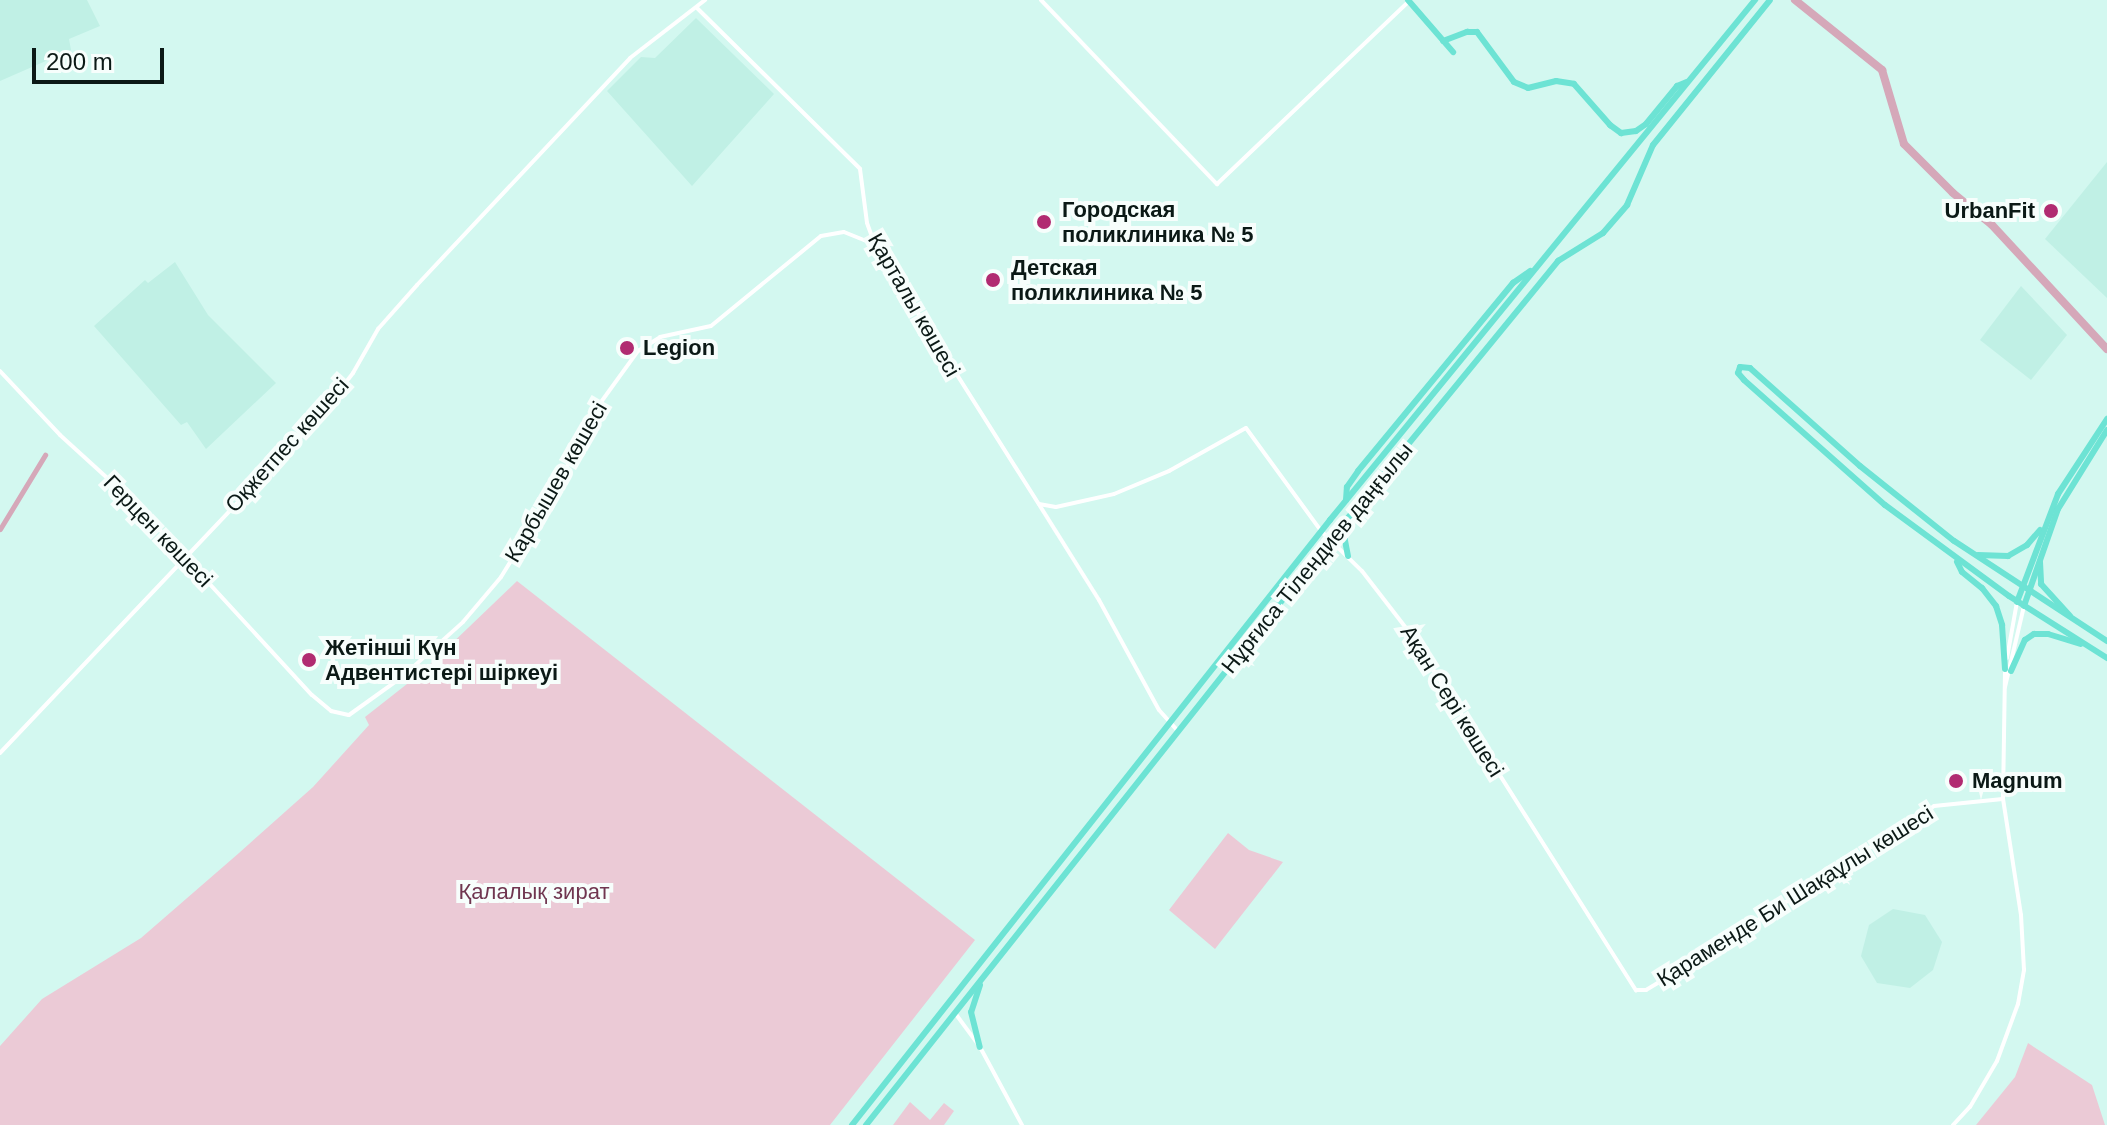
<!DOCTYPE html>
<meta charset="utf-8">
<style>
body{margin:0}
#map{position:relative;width:2107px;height:1125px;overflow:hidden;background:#d3f8f0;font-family:Arial,sans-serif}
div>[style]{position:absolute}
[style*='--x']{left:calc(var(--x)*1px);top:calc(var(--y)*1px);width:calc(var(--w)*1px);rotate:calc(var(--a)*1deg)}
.built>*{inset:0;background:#c0f0e5}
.green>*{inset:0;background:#ebcad6}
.canal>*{height:5px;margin:-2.5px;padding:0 2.5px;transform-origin:2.5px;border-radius:2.5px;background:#d5a8b9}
.river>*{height:8px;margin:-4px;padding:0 4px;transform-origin:4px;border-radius:4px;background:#d5a8b9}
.minor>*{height:4px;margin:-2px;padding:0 2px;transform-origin:2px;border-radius:2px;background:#fff}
.major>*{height:6px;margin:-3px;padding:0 3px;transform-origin:3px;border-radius:3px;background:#6de3d4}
.dots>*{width:22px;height:22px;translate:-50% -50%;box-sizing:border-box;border:4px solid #f7fefc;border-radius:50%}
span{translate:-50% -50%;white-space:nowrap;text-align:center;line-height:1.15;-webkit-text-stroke:8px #f7fefc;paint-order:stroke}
.poi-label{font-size:22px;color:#0b1916;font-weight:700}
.left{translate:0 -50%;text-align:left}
.right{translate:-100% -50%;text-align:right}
.street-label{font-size:22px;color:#0b1916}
.park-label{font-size:22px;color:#703650}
.scale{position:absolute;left:32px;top:48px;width:132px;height:36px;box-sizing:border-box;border:4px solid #0b1916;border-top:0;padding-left:10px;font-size:24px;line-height:28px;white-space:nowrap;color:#0b1916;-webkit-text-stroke:6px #f7fefc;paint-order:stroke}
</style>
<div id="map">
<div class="built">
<i style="clip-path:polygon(0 0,87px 0,100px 26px,69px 39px,71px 50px,0 81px)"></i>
<i style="clip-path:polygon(696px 18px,774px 94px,692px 186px,607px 91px,641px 57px,655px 58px)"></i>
<i style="clip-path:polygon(2107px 162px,2107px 298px,2045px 239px)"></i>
<i style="clip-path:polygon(175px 262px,208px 315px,276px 383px,206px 449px,187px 422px,181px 425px,94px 326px,145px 280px,148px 283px)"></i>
<i style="clip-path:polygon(2021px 286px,2067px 335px,2031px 380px,1980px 340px)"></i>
<i style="clip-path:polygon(1893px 909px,1925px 915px,1942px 942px,1933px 970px,1910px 988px,1877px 983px,1861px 956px,1869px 925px)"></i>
</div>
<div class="green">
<i style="clip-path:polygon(517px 581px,975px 940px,830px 1125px,0 1125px,0 1046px,42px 999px,141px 938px,239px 853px,313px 787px,369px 725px,365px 717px,421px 673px)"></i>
<i style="clip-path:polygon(1228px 833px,1249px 850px,1283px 862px,1215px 949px,1169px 910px)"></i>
<i style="clip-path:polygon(2028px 1043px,2092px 1085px,2105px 1125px,1976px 1125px,2015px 1077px)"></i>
<i style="clip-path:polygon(910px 1102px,930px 1120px,944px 1103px,954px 1111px,944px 1125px,893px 1125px)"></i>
</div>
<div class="canal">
<i style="--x:0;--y:529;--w:87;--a:-58.7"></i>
</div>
<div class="river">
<i style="--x:1795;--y:0;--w:112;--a:38.8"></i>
<i style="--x:1882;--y:70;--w:77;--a:73.4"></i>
<i style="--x:1904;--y:144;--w:69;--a:45"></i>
<i style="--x:1953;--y:193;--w:50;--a:39.4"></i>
<i style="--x:1992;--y:225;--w:169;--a:47.2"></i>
</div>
<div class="minor">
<i style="--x:1041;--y:0;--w:255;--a:46.3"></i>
<i style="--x:1217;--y:184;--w:265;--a:-43.6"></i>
<i style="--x:697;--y:8;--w:229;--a:44.6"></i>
<i style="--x:860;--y:169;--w:54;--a:82.6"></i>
<i style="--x:867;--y:223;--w:23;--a:70"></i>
<i style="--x:875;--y:245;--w:307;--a:57.7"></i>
<i style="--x:1039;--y:504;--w:17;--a:10"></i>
<i style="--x:1056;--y:507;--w:59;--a:-12.6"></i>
<i style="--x:1114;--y:494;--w:60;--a:-22.7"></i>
<i style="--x:1169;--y:471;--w:88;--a:-29.2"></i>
<i style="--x:1246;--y:428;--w:127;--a:53.9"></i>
<i style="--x:1321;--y:531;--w:57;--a:44.3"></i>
<i style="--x:1362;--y:571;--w:78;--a:52.3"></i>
<i style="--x:1410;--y:633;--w:423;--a:57.7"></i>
<i style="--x:1636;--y:990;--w:10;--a:0"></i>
<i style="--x:1646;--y:990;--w:55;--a:-30.8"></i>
<i style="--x:1693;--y:962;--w:287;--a:-32.9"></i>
<i style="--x:1934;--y:806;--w:69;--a:-5.8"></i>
<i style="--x:0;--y:371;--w:88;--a:46.8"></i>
<i style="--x:60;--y:435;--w:104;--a:42.3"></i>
<i style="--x:137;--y:505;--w:258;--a:47.4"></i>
<i style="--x:312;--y:695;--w:25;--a:40"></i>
<i style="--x:331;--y:711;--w:18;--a:13"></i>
<i style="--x:349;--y:715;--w:65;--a:-35.6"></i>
<i style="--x:402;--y:677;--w:82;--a:-42"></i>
<i style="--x:463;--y:622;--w:59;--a:-49.8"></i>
<i style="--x:501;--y:577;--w:107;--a:-58.4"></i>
<i style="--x:557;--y:486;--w:86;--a:-63.1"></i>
<i style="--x:596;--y:409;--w:72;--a:-54.1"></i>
<i style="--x:638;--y:351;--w:26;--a:-32"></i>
<i style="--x:660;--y:337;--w:52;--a:-12.2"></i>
<i style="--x:711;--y:326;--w:142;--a:-39.3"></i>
<i style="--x:821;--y:236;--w:23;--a:-10"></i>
<i style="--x:844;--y:232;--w:32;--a:22"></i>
<i style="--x:1040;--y:506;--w:111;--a:57.9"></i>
<i style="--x:1099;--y:600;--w:125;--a:61.4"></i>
<i style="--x:1159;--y:710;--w:28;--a:48"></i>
<i style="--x:2007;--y:658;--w:57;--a:-79.9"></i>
<i style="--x:2005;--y:687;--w:83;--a:-76.8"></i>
<i style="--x:0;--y:753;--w:463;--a:-46.5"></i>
<i style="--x:319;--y:417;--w:56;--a:-52.3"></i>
<i style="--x:353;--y:373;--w:51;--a:-60.4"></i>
<i style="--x:378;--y:329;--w:59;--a:-48.4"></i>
<i style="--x:417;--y:285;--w:311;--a:-46.8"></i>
<i style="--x:630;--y:58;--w:95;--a:-37.7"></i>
<i style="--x:955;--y:1013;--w:42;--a:53.7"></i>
<i style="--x:980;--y:1047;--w:89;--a:61.7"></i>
<i style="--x:1953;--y:1125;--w:25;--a:-47"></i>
<i style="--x:1970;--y:1107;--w:53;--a:-59.6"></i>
<i style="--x:1997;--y:1061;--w:61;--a:-69.8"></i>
<i style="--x:2018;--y:1004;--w:35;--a:-80"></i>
<i style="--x:2024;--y:970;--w:55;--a:-93.1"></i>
<i style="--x:2021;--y:915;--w:117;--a:-98.8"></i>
<i style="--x:2003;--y:799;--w:132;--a:-89.1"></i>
</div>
<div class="major">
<i style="--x:1408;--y:0;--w:69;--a:49.1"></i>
<i style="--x:1443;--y:41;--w:26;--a:-21"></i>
<i style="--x:1467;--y:32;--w:10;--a:0"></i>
<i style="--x:1477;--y:32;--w:62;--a:53.5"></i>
<i style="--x:1514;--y:82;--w:15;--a:23"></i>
<i style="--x:1528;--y:88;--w:29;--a:-14"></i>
<i style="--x:1556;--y:81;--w:18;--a:9"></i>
<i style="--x:1574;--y:84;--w:55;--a:48.7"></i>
<i style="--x:1610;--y:125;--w:14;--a:36"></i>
<i style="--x:1621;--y:133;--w:15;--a:-8"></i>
<i style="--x:1636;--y:131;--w:12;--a:-35"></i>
<i style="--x:1646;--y:124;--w:49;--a:-50.8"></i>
<i style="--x:1677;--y:86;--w:11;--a:-22"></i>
<i style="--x:1346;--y:500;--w:13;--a:-86"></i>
<i style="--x:1347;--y:487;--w:19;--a:-55"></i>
<i style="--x:1358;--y:471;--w:244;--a:-50.5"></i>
<i style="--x:1513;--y:283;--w:21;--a:-35"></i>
<i style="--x:1978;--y:555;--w:30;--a:2"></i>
<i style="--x:2008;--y:556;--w:22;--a:-30"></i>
<i style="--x:2027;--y:545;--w:20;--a:-49"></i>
<i style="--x:1348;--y:556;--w:20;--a:-101"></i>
<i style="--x:1344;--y:536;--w:19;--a:-69"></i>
<i style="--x:1957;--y:562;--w:11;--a:63"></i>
<i style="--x:1962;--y:572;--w:26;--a:39"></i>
<i style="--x:1982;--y:588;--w:23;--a:52"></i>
<i style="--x:1996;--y:606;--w:20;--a:72"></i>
<i style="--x:2002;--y:625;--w:44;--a:86.1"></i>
<i style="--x:2040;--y:562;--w:22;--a:87"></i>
<i style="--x:2041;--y:584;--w:43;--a:47.8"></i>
<i style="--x:2017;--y:602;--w:116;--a:-69.2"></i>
<i style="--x:2058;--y:494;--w:90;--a:-56.8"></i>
<i style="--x:2024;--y:606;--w:103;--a:-70.7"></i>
<i style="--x:2058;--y:509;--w:93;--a:-58.2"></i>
<i style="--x:2107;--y:641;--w:183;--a:-146.8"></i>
<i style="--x:1954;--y:541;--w:120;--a:-141.4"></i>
<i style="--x:1860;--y:466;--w:147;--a:-138.3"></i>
<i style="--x:1750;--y:368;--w:10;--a:-174"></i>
<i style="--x:1740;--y:367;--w:6;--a:108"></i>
<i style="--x:1738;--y:373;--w:9;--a:49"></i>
<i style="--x:1744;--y:380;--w:188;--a:41.6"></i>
<i style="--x:1885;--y:505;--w:154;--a:36.3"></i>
<i style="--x:2009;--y:596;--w:116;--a:32.3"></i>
<i style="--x:2011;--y:671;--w:34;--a:-66"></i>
<i style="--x:2025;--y:640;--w:11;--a:-34"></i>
<i style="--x:2034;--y:634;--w:14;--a:0"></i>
<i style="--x:2048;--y:634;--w:34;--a:17"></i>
<i style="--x:980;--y:985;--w:28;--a:108"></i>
<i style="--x:971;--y:1012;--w:36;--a:76"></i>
<i style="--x:852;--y:1125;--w:771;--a:-51.69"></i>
<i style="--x:1330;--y:520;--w:672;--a:-50.74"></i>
<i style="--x:866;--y:1125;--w:759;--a:-51.58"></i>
<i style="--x:1338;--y:530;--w:348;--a:-50.7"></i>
<i style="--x:1558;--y:261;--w:53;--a:-31.9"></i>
<i style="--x:1603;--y:233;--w:37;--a:-49"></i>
<i style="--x:1627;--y:205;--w:65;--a:-66.6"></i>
<i style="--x:1653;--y:145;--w:186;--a:-51.1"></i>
</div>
<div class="dots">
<i style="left:2051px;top:211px;background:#b12b71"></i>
<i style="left:1044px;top:222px;background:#b12b71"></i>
<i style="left:993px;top:280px;background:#b12b71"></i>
<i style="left:627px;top:348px;background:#b12b71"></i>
<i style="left:309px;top:660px;background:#b12b71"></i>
<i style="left:1956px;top:781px;background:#b12b71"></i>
</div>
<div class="poi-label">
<span class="left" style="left:1062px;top:222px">Городская<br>поликлиника № 5</span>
<span class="right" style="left:2035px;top:211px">UrbanFit</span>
<span class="left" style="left:1011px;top:280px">Детская<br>поликлиника № 5</span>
<span class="left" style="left:643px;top:348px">Legion</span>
<span class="left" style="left:325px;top:660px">Жетінші Күн<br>Адвентистері шіркеуі</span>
<span class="left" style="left:1972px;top:781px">Magnum</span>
</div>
<div class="street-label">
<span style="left:914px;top:305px;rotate:60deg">Қарталы көшесі</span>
<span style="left:287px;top:445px;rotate:-48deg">Оқжетпес көшесі</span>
<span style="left:556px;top:482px;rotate:-60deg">Карбышев көшесі</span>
<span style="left:158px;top:531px;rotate:46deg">Герцен көшесі</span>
<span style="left:1317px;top:558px;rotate:-51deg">Нұрғиса Тілендиев даңғылы</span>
<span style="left:1452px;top:701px;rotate:58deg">Ақан Сері көшесі</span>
<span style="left:1795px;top:896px;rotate:-32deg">Қараменде Би Шақаұлы көшесі</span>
</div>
<div class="park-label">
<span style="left:534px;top:892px">Қалалық зират</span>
</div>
<div class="scale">200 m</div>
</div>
